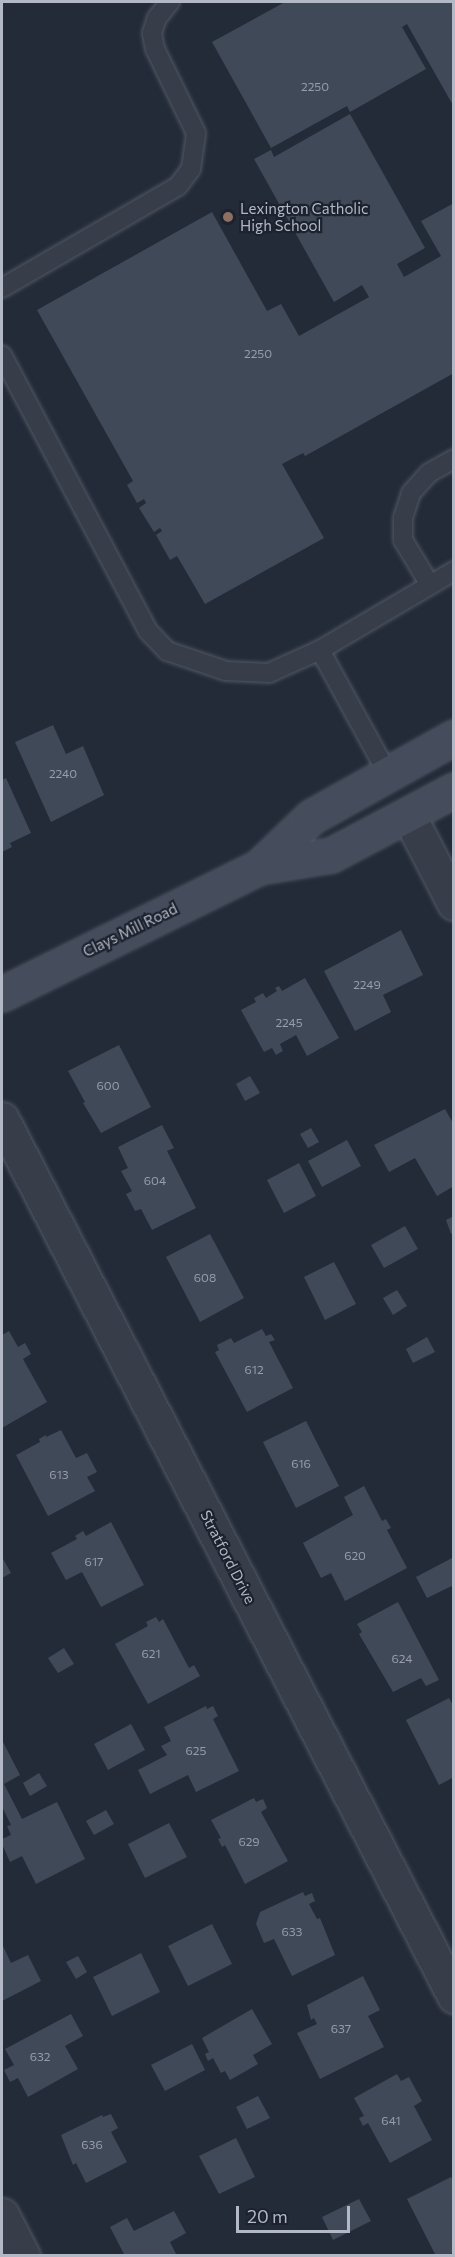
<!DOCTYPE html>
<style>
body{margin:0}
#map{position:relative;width:455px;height:2257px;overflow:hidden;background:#232b39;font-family:Commissioner,sans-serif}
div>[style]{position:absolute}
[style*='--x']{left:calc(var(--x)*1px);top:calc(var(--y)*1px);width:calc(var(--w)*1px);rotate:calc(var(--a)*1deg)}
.building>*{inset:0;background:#404958}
.roads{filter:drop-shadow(0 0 2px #525864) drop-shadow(0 0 2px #525864)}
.lane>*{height:18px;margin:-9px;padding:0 9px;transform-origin:9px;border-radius:9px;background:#373d49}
.street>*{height:33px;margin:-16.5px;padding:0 16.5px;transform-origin:16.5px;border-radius:16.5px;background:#373d49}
.secondary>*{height:33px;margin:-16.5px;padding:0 16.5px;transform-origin:16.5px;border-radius:16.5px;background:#454c5c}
.dots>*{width:16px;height:16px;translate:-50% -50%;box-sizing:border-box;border:3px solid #1c222e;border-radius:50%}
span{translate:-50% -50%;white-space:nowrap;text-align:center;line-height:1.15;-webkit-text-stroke:4.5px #1c222e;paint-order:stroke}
.number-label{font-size:12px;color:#969caa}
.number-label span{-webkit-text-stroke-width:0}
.poi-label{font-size:15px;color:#b2b8c5}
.left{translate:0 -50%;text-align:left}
.street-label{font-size:15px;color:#b2b8c5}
.frame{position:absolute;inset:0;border:3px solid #b2b8c5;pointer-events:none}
.scale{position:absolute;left:236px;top:2206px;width:114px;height:27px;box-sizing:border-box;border:3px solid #b2b8c5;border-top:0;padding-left:8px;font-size:18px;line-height:21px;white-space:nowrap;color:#b2b8c5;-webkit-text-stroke:4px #1c222e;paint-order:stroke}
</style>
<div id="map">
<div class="building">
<i style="clip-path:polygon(285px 2px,454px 2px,454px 107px,407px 24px,402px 27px,426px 69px,350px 112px,347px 106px,271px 148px,212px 42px)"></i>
<i style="clip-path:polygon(350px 114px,425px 248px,397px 264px,404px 277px,441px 256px,421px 221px,454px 203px,454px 373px,305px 456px,303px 453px,282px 464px,324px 538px,205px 604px,177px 556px,170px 560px,156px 535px,162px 531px,160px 528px,154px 532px,139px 508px,146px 503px,144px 499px,137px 503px,127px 485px,133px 481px,37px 310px,212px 212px,267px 311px,281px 304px,299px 336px,369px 297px,362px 285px,334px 302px,254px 159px,271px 150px,274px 157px)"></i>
<i style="clip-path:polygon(53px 725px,66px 754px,83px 746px,104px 795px,51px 822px,15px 742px)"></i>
<i style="clip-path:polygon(6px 778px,31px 833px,10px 843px,12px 847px,2px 852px,2px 780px)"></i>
<i style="clip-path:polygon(401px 930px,423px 975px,383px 995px,391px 1012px,355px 1031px,324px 971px)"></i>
<i style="clip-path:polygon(305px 978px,339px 1038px,307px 1056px,296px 1035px,280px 1044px,283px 1051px,276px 1055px,272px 1048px,264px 1052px,241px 1010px,256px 1002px,254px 998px,263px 993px,266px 998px,277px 991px,275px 988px,279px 986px,282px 991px)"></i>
<i style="clip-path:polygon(119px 1045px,151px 1107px,101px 1133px,83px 1103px,85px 1102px,68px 1071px)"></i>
<i style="clip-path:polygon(250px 1076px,260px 1093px,245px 1101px,236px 1084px)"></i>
<i style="clip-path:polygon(445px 1109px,454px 1125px,454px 1186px,437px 1196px,415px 1158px,389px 1172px,374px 1145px)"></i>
<i style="clip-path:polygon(162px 1125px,174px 1148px,167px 1151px,196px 1208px,152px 1230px,141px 1209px,135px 1211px,126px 1194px,132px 1191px,121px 1171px,128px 1168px,118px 1147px)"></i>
<i style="clip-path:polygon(311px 1128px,319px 1142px,308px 1148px,300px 1134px)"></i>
<i style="clip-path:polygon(347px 1140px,361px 1166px,322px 1187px,308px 1161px)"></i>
<i style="clip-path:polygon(299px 1163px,316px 1196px,284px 1213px,267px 1180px)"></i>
<i style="clip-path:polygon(454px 1216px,454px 1232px,451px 1234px,446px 1220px)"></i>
<i style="clip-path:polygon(405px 1226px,418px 1249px,384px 1268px,371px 1245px)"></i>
<i style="clip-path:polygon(210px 1234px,244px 1298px,200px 1322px,166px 1257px)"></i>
<i style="clip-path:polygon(334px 1262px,356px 1304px,325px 1320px,304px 1277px)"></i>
<i style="clip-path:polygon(397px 1290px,407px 1306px,393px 1315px,383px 1298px)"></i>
<i style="clip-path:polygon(262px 1329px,266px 1336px,271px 1334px,275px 1340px,269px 1342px,293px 1388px,247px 1412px,215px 1352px,219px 1350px,217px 1345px,231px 1338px,234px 1343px)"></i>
<i style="clip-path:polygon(9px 1331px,18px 1347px,25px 1343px,31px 1354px,23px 1359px,47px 1402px,2px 1428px,2px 1335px)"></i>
<i style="clip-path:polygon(427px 1337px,435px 1352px,413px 1363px,406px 1349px)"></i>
<i style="clip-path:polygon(306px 1421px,339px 1486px,296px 1508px,263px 1442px)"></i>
<i style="clip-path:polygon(61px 1430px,76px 1458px,87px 1453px,97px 1472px,87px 1477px,95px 1491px,48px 1516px,16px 1455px,40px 1442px,39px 1439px,46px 1435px,46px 1437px)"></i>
<i style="clip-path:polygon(364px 1486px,382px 1521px,386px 1519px,391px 1528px,387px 1530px,407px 1568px,345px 1601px,331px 1573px,321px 1578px,303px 1543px,353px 1515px,344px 1497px)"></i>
<i style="clip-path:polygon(111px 1522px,144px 1585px,101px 1607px,82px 1572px,66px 1580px,51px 1553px,77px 1539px,75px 1536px,83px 1531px,86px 1536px)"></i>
<i style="clip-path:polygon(2px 1557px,11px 1573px,2px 1578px)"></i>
<i style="clip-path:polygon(452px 1558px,454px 1585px,427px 1598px,416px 1577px)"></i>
<i style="clip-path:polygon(398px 1602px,439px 1680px,426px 1686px,421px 1678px,393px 1692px,359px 1634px,362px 1632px,357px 1624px)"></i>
<i style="clip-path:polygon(156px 1617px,159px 1622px,163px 1619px,189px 1668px,194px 1665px,200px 1676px,148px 1704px,115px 1644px,148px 1626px,146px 1622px)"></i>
<i style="clip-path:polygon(64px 1648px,74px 1664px,58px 1673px,48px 1658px)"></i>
<i style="clip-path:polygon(449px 1698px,454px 1707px,454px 1777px,439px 1785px,406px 1720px)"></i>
<i style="clip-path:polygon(206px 1706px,207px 1709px,213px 1706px,218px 1716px,213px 1719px,239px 1771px,196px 1792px,188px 1775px,150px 1794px,138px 1770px,167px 1755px,161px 1746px,171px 1741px,164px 1727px)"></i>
<i style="clip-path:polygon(131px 1724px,145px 1750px,108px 1770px,94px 1744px)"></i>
<i style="clip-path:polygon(2px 1740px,20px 1775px,4px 1784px,22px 1819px,57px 1802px,85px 1859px,36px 1884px,22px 1856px,10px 1862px,2px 1844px,2px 1839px,11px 1835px,7px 1826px,11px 1825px,2px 1807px)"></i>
<i style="clip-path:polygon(39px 1773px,47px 1786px,30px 1796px,23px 1783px)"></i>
<i style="clip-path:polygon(254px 1798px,256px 1802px,263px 1799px,267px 1808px,261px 1812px,288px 1861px,245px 1884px,225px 1845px,222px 1847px,218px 1839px,221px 1838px,211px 1820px)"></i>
<i style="clip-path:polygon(106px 1810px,114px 1824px,94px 1835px,86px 1821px)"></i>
<i style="clip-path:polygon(169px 1823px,187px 1857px,145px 1878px,128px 1844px)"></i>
<i style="clip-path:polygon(303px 1892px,305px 1896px,312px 1893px,315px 1901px,309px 1904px,317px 1919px,320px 1918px,335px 1955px,292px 1976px,274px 1939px,264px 1943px,256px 1924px,260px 1912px)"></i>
<i style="clip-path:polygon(212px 1924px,232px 1964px,188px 1986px,168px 1946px)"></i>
<i style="clip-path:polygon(2px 1944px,11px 1963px,28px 1955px,41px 1981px,2px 2001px)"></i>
<i style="clip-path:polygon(141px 1953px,160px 1992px,112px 2016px,93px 1977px)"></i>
<i style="clip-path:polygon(78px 1956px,87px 1972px,76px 1979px,66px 1962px)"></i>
<i style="clip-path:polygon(363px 1976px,380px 2010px,368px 2016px,384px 2047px,320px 2079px,297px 2033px,317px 2024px,314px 2018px,311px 2020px,307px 2005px)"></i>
<i style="clip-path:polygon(252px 2009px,272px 2044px,253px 2055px,258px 2064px,230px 2080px,225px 2071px,221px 2073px,213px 2058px,208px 2061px,205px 2054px,209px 2052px,202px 2038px)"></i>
<i style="clip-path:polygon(71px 2014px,83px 2036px,65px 2046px,78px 2069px,28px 2097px,18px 2078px,10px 2082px,4px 2070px,14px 2065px,5px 2049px)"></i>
<i style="clip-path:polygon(192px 2044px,205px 2070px,165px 2091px,151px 2065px)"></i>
<i style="clip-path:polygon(397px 2074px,401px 2081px,409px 2077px,422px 2101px,414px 2106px,432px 2140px,390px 2163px,368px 2123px,363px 2126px,359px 2118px,364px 2116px,354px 2098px)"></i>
<i style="clip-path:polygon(258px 2096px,270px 2118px,247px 2129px,236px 2107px)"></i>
<i style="clip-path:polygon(111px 2114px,118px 2128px,111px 2132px,127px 2162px,86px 2183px,76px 2163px,73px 2165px,61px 2135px,102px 2115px,103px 2117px)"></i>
<i style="clip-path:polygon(236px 2138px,255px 2177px,219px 2194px,199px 2156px)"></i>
<i style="clip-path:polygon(451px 2177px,454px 2182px,454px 2252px,446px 2256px,436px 2256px,407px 2199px)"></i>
<i style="clip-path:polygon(359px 2199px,371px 2221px,333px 2240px,322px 2217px)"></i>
<i style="clip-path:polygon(174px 2211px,186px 2233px,170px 2242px,177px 2256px,125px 2256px,110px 2227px,127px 2218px,134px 2231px)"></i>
</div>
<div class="roads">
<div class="lane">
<i style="--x:2;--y:288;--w:203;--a:-30.1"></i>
<i style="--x:178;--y:186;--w:21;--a:-53"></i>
<i style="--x:191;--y:169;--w:36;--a:-82"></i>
<i style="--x:196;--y:133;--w:93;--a:-116"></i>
<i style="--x:155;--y:49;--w:16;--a:-101"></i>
<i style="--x:152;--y:33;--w:16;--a:-72"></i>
<i style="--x:157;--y:18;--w:21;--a:-51"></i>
<i style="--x:2;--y:355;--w:312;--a:62.1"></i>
<i style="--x:148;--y:631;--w:28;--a:46"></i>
<i style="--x:167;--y:651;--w:62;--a:18.7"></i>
<i style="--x:226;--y:671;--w:43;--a:2.7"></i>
<i style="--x:269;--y:673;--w:56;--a:-24.3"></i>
<i style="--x:320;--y:650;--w:156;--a:-30.5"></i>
<i style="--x:430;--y:585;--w:52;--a:-121"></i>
<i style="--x:403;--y:540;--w:22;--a:-90"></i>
<i style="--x:403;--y:518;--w:26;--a:-72"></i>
<i style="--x:411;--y:493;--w:27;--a:-48"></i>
<i style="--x:429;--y:473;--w:29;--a:-29"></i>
<i style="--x:320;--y:650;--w:141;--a:61.3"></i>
</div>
<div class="street">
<i style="--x:409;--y:816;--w:98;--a:62.7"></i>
<i style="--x:2;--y:1119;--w:987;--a:62.73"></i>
<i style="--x:2;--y:2215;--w:46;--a:62.9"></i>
</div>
<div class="secondary">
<i style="--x:259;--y:867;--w:72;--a:-43.9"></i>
<i style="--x:311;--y:817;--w:164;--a:-29.2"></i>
<i style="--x:2;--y:994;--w:287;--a:-26.3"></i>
<i style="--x:259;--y:867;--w:73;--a:-9.5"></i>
<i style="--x:331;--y:855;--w:139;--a:-27.9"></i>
</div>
</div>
<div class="dots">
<i style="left:228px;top:217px;background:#8d6e63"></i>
</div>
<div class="number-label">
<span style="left:315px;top:87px">2250</span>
<span style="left:258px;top:354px">2250</span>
<span style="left:63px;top:774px">2240</span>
<span style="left:367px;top:985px">2249</span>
<span style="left:289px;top:1023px">2245</span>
<span style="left:108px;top:1086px">600</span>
<span style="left:155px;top:1181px">604</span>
<span style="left:205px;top:1278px">608</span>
<span style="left:254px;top:1370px">612</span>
<span style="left:301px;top:1464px">616</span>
<span style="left:59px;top:1475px">613</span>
<span style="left:355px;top:1556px">620</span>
<span style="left:94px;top:1562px">617</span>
<span style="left:151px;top:1654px">621</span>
<span style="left:402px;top:1659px">624</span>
<span style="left:196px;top:1751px">625</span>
<span style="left:249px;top:1842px">629</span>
<span style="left:292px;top:1932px">633</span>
<span style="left:341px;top:2029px">637</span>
<span style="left:40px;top:2057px">632</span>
<span style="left:391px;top:2121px">641</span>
<span style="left:92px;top:2145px">636</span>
</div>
<div class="poi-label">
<span class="left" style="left:240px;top:217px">Lexington Catholic<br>High School</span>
</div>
<div class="street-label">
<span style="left:130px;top:930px;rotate:-26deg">Clays Mill Road</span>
<span style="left:228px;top:1557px;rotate:63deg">Stratford Drive</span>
</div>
<div class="frame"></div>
<div class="scale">20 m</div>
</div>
